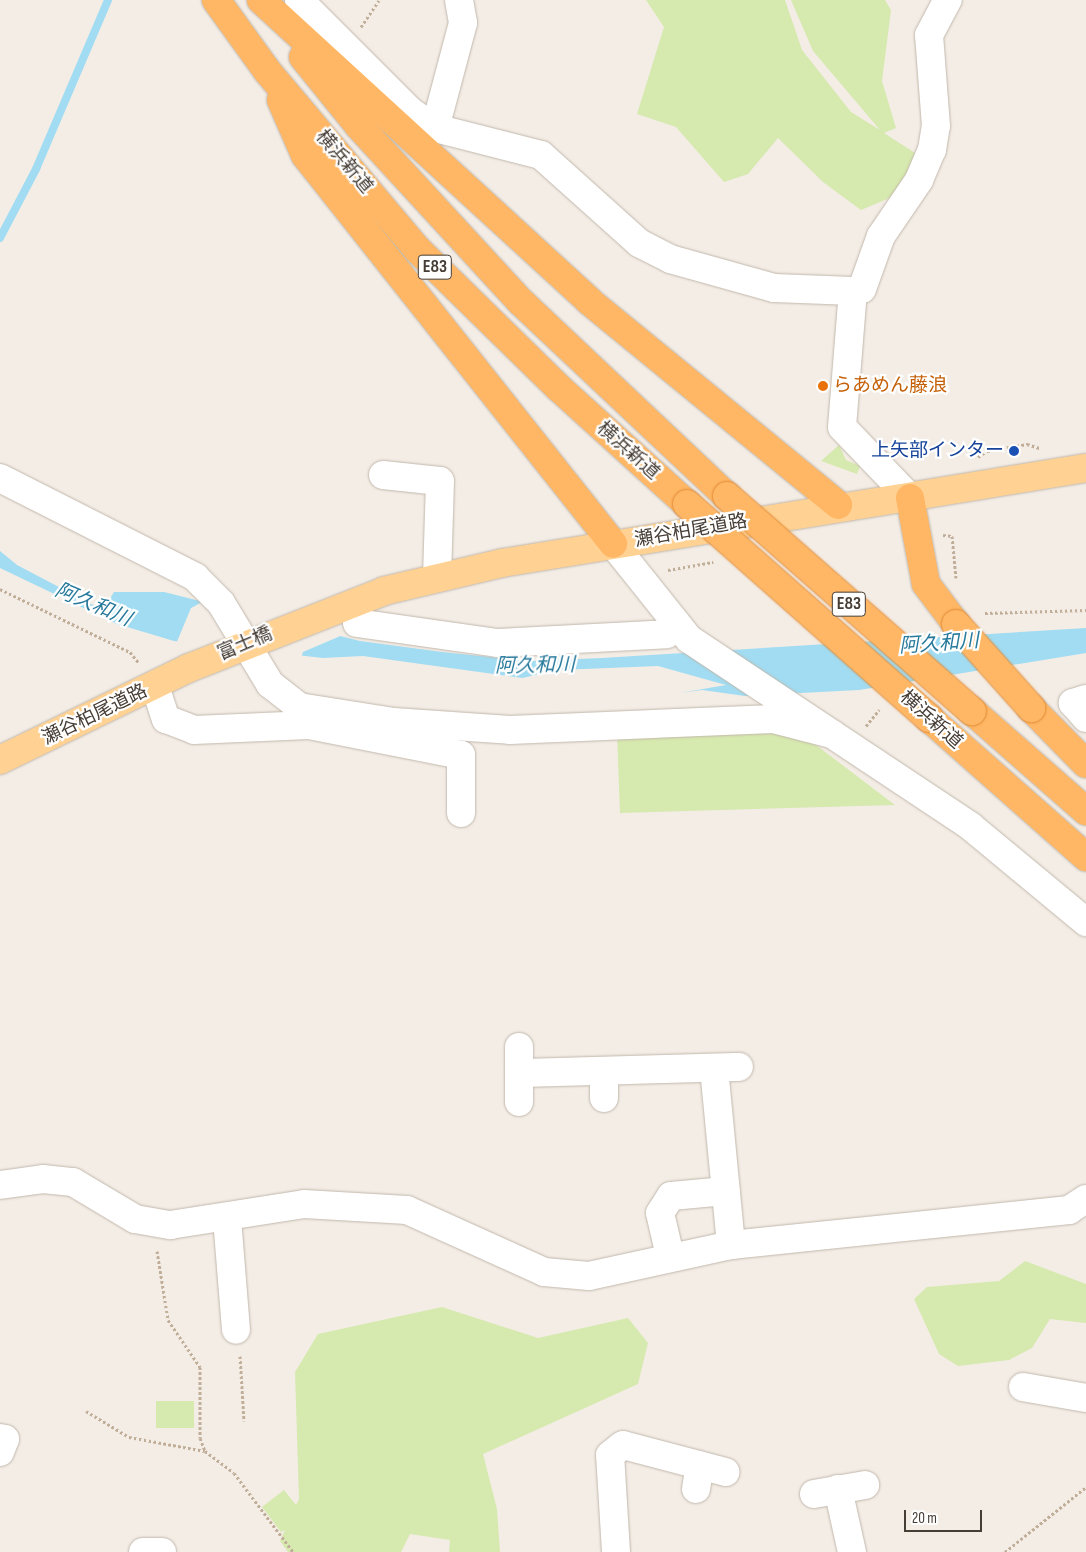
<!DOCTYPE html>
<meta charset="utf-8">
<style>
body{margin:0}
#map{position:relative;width:1086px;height:1552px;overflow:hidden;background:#f3ede6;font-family:"Sofia Sans Condensed","Noto Sans JP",sans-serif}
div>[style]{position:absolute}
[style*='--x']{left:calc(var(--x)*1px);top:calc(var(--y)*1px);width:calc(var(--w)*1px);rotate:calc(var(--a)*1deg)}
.green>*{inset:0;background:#d6e9ae}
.water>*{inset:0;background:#a1dcf2}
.pier>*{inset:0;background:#f3ede6}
.stream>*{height:8px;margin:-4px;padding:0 4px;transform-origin:4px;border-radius:4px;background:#a1dcf2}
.path>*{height:3px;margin-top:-1.5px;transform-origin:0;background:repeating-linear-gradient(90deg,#c1ae99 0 2.5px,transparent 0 5px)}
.roads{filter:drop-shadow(0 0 1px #c2b7ab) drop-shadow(0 0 1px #c2b7ab)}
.minor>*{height:28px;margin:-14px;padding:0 14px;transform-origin:14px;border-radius:14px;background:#fff}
.major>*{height:28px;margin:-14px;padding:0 14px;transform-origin:14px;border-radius:14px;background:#ffd293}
.highway>*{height:28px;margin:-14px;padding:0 14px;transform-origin:14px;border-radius:14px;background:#ffb765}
.bridges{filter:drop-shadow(0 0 1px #e08933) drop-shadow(0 0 1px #e08933)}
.highway-bridge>*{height:28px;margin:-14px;padding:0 14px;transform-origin:14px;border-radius:14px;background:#ffb765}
.dots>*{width:14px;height:14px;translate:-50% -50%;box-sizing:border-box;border:2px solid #fff;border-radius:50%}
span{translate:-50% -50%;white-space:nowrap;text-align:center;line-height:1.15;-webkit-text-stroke:4.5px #fff;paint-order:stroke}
.shield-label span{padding:1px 4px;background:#fff;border:1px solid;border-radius:4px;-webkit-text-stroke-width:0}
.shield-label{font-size:18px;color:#463d35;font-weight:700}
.street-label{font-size:19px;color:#463d35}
.food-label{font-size:19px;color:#c56008}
.left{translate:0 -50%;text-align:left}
.transit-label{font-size:19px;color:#164399}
.right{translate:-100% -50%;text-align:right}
.water-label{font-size:20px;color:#287a9c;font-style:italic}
.scale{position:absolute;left:904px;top:1510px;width:78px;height:22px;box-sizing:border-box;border:2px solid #463d35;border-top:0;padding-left:6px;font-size:15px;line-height:18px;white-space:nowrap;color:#463d35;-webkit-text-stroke:4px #fff;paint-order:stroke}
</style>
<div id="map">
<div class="green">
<i style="clip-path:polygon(646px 0,785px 0,802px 50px,851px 112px,880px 130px,813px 51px,791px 0,885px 0,891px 10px,882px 81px,896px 128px,884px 133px,915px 153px,899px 194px,861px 210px,823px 182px,778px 138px,748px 174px,724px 182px,676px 127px,637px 114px,664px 27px)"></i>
<i style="clip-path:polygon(839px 445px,846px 460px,860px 466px,857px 474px,821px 461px)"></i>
<i style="clip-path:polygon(776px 731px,816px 745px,895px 805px,620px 813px,617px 733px)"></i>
<i style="clip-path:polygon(1025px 1261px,1086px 1284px,1086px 1323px,1050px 1319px,1032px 1348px,1009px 1360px,958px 1366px,939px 1354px,914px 1299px,927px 1287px,999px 1281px)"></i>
<i style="clip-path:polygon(442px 1307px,538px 1338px,628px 1318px,648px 1343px,638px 1384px,483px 1454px,497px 1509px,500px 1552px,449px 1552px,450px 1540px,410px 1534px,401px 1552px,288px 1552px,280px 1541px,285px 1530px,281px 1532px,262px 1507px,284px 1490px,296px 1505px,299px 1499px,295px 1372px,318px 1334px)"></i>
<i style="clip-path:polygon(156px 1401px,194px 1401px,194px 1428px,156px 1428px)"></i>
</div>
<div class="water">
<i style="clip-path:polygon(0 551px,17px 565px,95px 606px,106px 605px,114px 592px,164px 592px,360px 641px,442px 652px,531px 661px,602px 658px,1086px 628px,1086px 653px,859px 690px,745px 696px,702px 690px,680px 693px,726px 685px,658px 666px,559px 670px,522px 678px,363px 656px,323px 658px,174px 641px,117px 624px,0 568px)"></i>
</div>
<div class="pier">
<i style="clip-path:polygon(206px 600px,345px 634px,303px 652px,301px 658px,176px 644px,191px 608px)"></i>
</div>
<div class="stream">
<i style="--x:0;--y:238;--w:78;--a:-62.4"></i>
<i style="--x:36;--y:169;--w:184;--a:-66.9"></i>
</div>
<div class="path">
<i style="--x:361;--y:27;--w:32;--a:-56"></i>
<i style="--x:978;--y:457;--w:11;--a:-34"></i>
<i style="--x:987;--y:451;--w:41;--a:-9.9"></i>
<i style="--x:1027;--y:444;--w:13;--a:18"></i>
<i style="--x:943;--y:535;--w:9;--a:6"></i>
<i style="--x:952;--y:536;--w:42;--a:84.6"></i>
<i style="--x:668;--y:570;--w:46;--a:-10.1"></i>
<i style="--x:0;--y:589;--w:144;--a:25.9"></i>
<i style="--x:130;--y:652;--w:14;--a:51"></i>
<i style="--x:985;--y:613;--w:101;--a:-1.7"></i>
<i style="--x:866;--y:726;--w:21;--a:-51"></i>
<i style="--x:157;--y:1251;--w:70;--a:80.9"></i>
<i style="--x:168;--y:1320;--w:57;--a:55.8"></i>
<i style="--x:200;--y:1367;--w:71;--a:90"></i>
<i style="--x:200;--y:1438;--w:14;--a:69"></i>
<i style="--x:205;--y:1451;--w:36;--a:37"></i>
<i style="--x:234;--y:1473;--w:99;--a:53.2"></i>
<i style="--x:240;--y:1356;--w:65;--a:86.5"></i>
<i style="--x:86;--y:1411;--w:50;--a:31.2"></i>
<i style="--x:129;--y:1437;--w:77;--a:10.4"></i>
<i style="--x:1005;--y:1552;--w:104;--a:-38.7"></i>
</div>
<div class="roads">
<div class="minor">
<i style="--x:299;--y:0;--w:157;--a:45"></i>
<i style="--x:410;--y:111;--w:30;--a:34"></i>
<i style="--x:459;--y:0;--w:23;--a:80"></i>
<i style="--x:463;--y:23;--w:109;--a:104.9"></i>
<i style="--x:435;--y:128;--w:109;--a:14.3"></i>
<i style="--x:541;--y:155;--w:132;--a:41.9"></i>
<i style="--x:639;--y:243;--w:35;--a:27"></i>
<i style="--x:670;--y:259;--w:108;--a:15.6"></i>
<i style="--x:774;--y:288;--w:79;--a:2.2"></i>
<i style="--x:383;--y:475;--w:57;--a:6"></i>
<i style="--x:440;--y:481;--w:97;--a:91.8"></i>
<i style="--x:0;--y:478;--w:219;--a:26.9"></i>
<i style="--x:195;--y:577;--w:37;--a:45"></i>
<i style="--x:221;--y:603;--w:95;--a:58.8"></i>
<i style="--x:270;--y:684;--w:37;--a:38"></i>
<i style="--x:299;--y:707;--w:96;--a:9"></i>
<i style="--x:394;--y:722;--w:116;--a:3.9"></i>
<i style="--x:510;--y:730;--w:263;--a:-2.4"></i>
<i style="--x:773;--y:719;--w:61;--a:14.3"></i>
<i style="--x:910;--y:498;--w:98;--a:-133.8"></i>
<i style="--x:842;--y:427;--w:136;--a:-85.4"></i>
<i style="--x:853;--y:291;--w:9;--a:-13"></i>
<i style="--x:862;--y:289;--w:56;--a:-70.3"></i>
<i style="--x:881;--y:236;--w:68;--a:-55.8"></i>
<i style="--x:919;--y:180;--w:33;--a:-67"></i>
<i style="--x:932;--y:150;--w:24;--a:-81"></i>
<i style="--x:936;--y:126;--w:91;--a:-94.4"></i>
<i style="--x:929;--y:35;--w:40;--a:-62"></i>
<i style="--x:613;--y:544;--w:122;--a:51.3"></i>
<i style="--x:689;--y:639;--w:338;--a:33.6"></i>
<i style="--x:970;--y:826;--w:151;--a:39.6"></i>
<i style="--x:357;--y:623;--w:142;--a:8.1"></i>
<i style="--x:498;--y:643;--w:169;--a:-3"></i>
<i style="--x:155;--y:686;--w:35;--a:72"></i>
<i style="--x:166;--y:719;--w:30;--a:21"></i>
<i style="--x:194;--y:730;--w:115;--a:-2.5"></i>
<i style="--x:309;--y:725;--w:155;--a:11.2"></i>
<i style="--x:461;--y:755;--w:58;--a:90"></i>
<i style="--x:1086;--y:699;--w:14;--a:163"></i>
<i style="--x:1073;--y:703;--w:20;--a:49"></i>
<i style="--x:519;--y:1047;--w:55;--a:90"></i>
<i style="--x:714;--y:1068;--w:178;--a:84.5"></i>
<i style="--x:604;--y:1071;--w:27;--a:90"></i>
<i style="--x:519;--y:1073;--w:220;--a:-1.6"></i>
<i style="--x:0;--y:1185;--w:43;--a:-7.9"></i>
<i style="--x:43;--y:1179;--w:30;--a:6"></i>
<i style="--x:73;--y:1182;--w:72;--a:30.8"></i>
<i style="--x:135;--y:1219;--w:36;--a:10"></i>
<i style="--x:170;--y:1225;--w:136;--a:-8.9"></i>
<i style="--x:304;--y:1204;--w:103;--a:3.3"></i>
<i style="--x:407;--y:1210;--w:150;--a:24.3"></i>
<i style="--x:544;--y:1272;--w:45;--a:5.1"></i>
<i style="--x:589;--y:1276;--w:145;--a:-12.3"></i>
<i style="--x:731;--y:1245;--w:340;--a:-5.9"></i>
<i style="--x:1069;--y:1210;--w:20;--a:-33"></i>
<i style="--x:227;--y:1218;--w:112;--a:85.4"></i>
<i style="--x:670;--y:1256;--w:44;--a:-103.1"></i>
<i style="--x:660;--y:1213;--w:20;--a:-57"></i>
<i style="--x:671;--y:1196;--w:55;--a:-5.2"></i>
<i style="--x:1023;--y:1387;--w:64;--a:9.9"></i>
<i style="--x:0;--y:1438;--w:5;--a:11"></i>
<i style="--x:5;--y:1439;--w:14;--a:111"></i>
<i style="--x:696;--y:1489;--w:24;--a:-81"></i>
<i style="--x:838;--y:1489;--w:65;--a:77.5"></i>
<i style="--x:814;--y:1494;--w:52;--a:-10"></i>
<i style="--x:143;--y:1552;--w:19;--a:0"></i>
<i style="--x:616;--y:1552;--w:97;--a:-93.5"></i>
<i style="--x:610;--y:1455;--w:16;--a:-38"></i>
<i style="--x:623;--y:1445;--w:106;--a:14.8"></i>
</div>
<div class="major">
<i style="--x:0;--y:760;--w:210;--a:-26"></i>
<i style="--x:189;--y:668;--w:210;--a:-21.5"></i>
<i style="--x:384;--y:591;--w:121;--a:-13.3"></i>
<i style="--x:502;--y:563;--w:592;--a:-9.24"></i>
</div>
<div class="highway">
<i style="--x:216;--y:0;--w:89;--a:54.2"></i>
<i style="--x:268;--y:72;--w:231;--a:49.9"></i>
<i style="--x:417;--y:249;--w:199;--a:44.4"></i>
<i style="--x:559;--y:388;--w:173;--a:42.2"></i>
<i style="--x:261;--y:0;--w:445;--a:42.5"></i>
<i style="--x:589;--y:301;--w:322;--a:39.3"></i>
<i style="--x:303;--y:57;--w:89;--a:50.9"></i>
<i style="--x:359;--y:126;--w:239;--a:47.4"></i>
<i style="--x:521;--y:302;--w:283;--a:43.3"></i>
<i style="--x:281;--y:100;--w:60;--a:66.4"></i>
<i style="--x:305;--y:155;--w:496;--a:51.6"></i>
<i style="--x:910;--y:498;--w:87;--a:79.5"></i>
<i style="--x:926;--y:584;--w:50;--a:53.1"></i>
<i style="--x:1031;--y:708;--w:78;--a:45.5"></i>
<i style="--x:972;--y:711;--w:152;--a:41.3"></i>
<i style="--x:929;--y:718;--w:210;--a:41.5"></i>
</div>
</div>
<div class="bridges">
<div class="highway-bridge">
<i style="--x:727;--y:496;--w:326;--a:41.3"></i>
<i style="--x:687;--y:504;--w:323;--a:41.5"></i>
<i style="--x:956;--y:624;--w:113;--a:48.2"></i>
</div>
</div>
<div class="dots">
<i style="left:823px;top:386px;background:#e8710a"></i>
<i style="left:1014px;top:451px;background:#1a4fb4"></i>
</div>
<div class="shield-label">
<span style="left:435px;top:267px">E83</span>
<span style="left:849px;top:604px">E83</span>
</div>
<div class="street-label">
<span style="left:344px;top:162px;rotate:50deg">横浜新道</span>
<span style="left:628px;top:451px;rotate:42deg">横浜新道</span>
<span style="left:691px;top:531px;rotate:-10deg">瀬谷柏尾道路</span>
<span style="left:245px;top:644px;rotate:-23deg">富士橋</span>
<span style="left:95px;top:715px;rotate:-26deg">瀬谷柏尾道路</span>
<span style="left:931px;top:720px;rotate:42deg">横浜新道</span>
</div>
<div class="food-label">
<span class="left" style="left:833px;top:386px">らあめん藤浪</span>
</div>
<div class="transit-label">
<span class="right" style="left:1004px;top:451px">上矢部インター</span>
</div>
<div class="water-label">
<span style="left:93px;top:605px;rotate:23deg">阿久和川</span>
<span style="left:939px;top:644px;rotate:-4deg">阿久和川</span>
<span style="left:535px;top:666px;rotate:-1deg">阿久和川</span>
</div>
<div class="scale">20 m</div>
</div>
